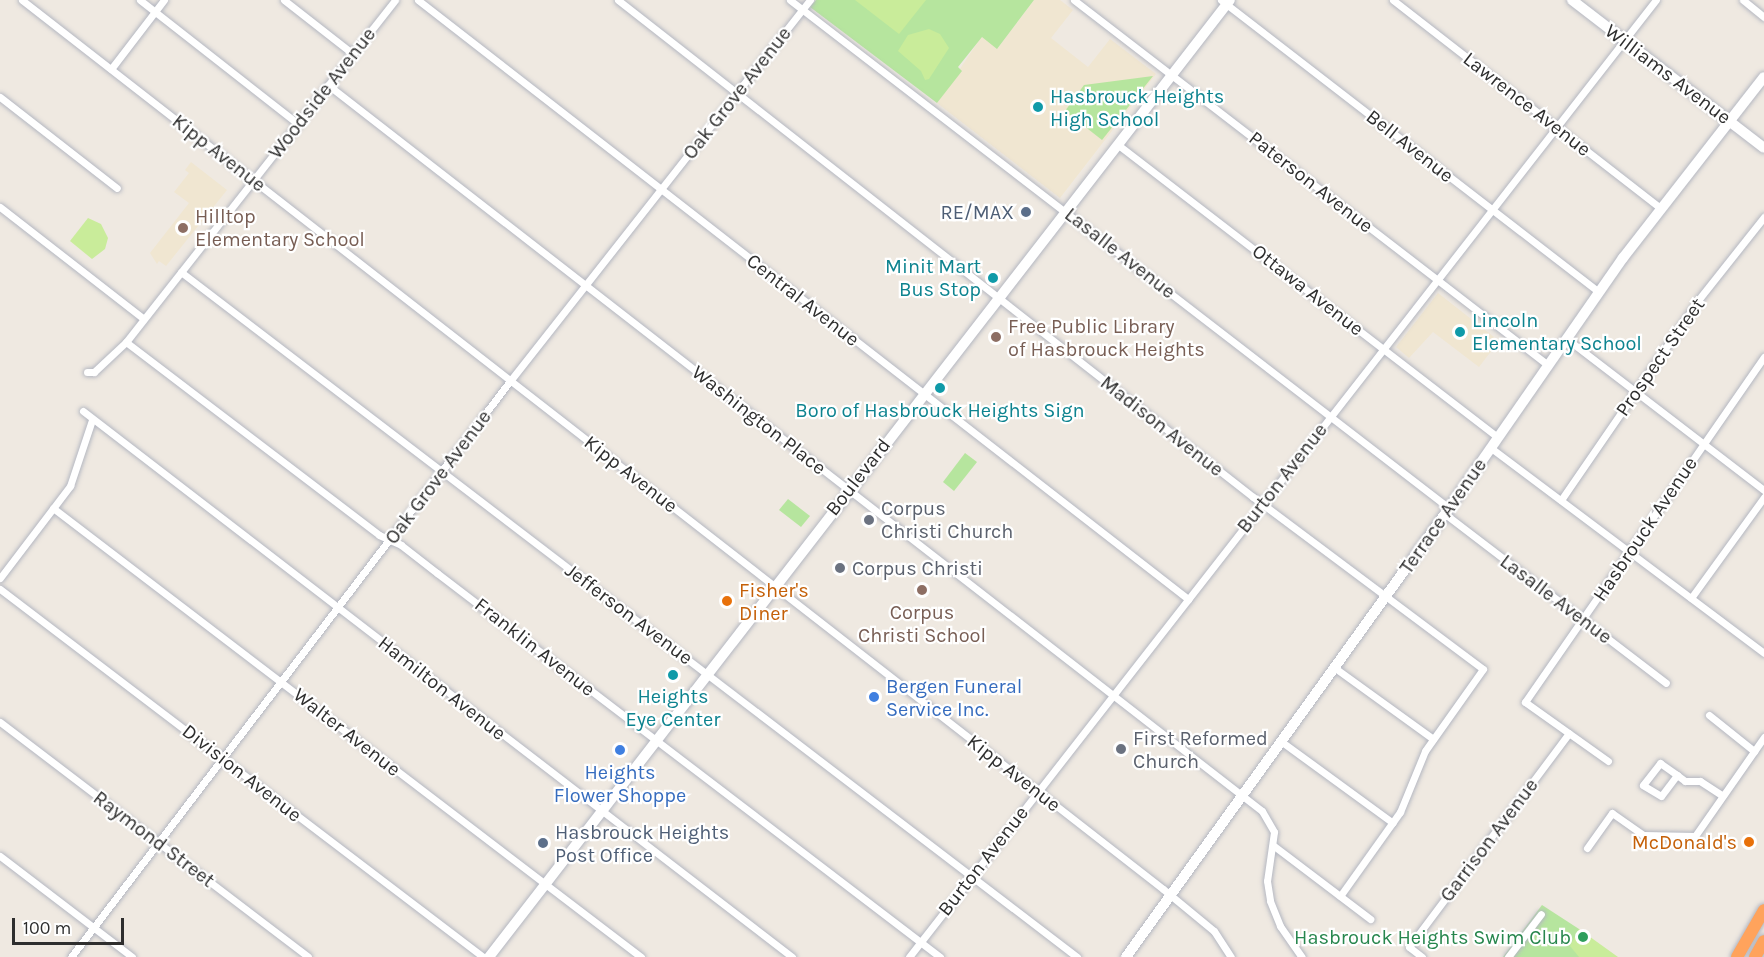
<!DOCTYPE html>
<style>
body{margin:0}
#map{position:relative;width:1764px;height:957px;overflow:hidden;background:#efe9e1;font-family:Karla,sans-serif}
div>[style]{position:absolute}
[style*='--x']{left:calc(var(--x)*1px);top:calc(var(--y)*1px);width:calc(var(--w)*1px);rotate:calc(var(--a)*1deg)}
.education>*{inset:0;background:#f0e6d1}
.green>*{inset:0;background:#b6e59e}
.pitch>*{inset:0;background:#c9ec9a}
.roads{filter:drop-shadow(0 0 2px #b4b7c1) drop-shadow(0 0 2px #b4b7c1)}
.street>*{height:7px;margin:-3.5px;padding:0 3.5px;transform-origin:3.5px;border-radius:3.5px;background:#fff}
.secondary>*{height:10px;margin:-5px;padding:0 5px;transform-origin:5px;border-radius:5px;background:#fff}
.highway>*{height:12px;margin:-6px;padding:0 6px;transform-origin:6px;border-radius:6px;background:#ffa35c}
.dots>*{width:16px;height:16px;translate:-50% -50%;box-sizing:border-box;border:3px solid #fff;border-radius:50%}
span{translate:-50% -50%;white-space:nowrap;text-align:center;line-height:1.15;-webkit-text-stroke:4.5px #fff;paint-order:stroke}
.street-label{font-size:20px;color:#2e2e2e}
.culture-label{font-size:20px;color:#0d838f}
.left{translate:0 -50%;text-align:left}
.right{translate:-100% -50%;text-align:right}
.service-label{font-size:20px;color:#4e5e75}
.education-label{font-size:20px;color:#785e54}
.worship-label{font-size:20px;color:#5b616d}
.food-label{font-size:20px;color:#c56008}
.shop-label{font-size:20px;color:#366cbe}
.leisure-label{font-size:20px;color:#27864d}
.scale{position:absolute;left:12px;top:918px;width:112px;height:27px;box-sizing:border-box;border:3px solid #2e2e2e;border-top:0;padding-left:8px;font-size:18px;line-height:21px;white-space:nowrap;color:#2e2e2e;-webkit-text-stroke:4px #fff;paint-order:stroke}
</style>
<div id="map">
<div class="education">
<i style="clip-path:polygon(1034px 0,1060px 0,1073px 10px,1051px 38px,1088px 67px,1110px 39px,1156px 74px,1060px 198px,937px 103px,982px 36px,998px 48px)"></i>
<i style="clip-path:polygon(191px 162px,227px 190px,166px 266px,159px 261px,157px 264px,150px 253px,189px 203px,174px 192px,189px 173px,185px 170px)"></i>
<i style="clip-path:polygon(1438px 293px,1499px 341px,1479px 367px,1433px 332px,1409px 358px,1396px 347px)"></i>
</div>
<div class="green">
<i style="clip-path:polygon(816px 0,1034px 0,997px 49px,982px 37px,958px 67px,962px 71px,937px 103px,810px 7px)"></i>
<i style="clip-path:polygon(1153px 76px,1102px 140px,1065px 111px,1084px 85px)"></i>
<i style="clip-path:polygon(965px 453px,977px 462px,954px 491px,943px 482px)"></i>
<i style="clip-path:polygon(788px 499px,810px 516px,801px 527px,779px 510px)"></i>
<i style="clip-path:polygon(1542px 905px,1579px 929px,1582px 957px,1503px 957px)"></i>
</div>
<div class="pitch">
<i style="clip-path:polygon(855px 0,926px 0,899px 34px)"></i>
<i style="clip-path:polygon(929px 29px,940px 34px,949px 48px,929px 79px,925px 80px,921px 71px,898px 51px,908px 35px)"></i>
<i style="clip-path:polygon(88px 218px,101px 224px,108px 238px,105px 249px,92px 259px,70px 241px)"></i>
<i style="clip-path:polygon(1579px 929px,1618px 957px,1579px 957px,1570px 946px)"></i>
</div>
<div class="roads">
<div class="street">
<i style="--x:22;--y:0;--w:1446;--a:37.92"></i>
<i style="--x:1163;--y:889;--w:66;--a:39.5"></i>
<i style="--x:1214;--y:931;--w:31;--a:57"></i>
<i style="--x:140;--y:0;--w:201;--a:38.1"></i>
<i style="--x:284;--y:0;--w:88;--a:38"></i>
<i style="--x:418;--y:0;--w:976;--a:37.88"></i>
<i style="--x:618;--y:0;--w:806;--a:38.05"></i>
<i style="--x:1253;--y:497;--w:287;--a:36.8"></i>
<i style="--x:1483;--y:669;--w:100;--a:125.3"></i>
<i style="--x:1425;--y:751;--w:66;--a:112.3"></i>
<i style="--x:1400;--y:812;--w:103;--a:125.5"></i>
<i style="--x:790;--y:0;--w:832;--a:37.63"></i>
<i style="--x:1074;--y:0;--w:598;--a:37.6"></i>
<i style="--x:1221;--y:0;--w:478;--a:37.7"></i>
<i style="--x:1393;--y:0;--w:340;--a:37.9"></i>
<i style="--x:1743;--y:0;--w:27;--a:39"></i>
<i style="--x:111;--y:69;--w:87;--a:-52.5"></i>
<i style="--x:328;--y:85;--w:1183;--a:37.86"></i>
<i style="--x:1262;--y:811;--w:24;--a:60"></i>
<i style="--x:1274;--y:832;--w:49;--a:98.1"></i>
<i style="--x:1267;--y:881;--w:20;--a:81"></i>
<i style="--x:1270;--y:901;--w:27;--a:68"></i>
<i style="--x:1280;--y:926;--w:38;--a:55"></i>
<i style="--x:0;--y:97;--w:148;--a:37.9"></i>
<i style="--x:1117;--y:144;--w:481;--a:37.6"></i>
<i style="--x:0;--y:207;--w:182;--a:37.9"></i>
<i style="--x:181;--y:272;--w:1128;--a:37.4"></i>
<i style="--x:1567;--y:339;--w:248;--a:37.5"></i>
<i style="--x:126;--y:342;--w:318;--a:37.3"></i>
<i style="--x:379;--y:535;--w:24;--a:24"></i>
<i style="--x:401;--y:545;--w:46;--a:37.9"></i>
<i style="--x:437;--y:573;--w:633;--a:37.36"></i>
<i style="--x:87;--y:372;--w:7;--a:0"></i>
<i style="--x:94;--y:372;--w:44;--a:-43.2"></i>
<i style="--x:126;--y:342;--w:435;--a:-51.8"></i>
<i style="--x:83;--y:411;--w:895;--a:37.6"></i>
<i style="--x:1491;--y:448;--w:341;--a:36.9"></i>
<i style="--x:1561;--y:500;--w:244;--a:-55.5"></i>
<i style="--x:1699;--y:299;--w:105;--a:-51.6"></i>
<i style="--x:53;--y:508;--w:740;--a:37.37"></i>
<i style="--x:1445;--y:514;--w:278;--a:37.4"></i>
<i style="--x:0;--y:578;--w:116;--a:-52.7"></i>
<i style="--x:70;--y:486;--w:70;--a:-71.6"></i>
<i style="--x:0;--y:589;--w:607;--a:37.3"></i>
<i style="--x:1691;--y:598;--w:125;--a:-54.1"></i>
<i style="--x:1335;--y:668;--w:121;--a:35.9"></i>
<i style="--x:1709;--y:715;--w:58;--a:38.7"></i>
<i style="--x:0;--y:722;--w:387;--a:37.3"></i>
<i style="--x:1282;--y:742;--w:137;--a:36.1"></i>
<i style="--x:1608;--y:761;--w:102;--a:-144.6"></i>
<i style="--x:1525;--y:702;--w:420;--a:-55.3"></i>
<i style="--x:1677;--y:775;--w:26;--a:127"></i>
<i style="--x:1661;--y:796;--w:21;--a:-149"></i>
<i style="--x:1643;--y:785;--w:28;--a:-52"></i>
<i style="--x:1660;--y:763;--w:21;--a:35"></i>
<i style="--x:1677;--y:775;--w:10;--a:37"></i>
<i style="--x:1685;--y:781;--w:15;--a:0"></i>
<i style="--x:1700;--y:781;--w:27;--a:33"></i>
<i style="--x:1274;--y:846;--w:121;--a:37.2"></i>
<i style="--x:1587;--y:848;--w:43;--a:-54.5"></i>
<i style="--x:1612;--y:813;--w:38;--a:35"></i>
<i style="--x:1643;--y:835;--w:52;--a:1.1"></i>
<i style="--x:1695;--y:836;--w:121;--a:-55.1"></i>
<i style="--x:0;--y:856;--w:166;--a:37.4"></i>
<i style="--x:71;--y:957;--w:724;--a:-52.69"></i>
<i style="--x:510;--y:381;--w:485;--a:-51.8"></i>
<i style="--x:909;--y:957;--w:1214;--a:-52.03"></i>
<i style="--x:1422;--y:957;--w:16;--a:-142"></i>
<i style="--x:1409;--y:947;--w:267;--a:-53.2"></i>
<i style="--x:1508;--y:957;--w:54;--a:-52.5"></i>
</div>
<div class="secondary">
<i style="--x:1572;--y:0;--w:242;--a:37.6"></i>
<i style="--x:489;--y:957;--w:1210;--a:-52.25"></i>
<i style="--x:1126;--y:957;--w:546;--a:-54.24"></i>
<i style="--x:1445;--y:514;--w:312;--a:-55.2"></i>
<i style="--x:1623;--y:258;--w:229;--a:-52.1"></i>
</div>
<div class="highway">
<i style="--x:1737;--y:957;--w:54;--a:-60.1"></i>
<i style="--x:1755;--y:957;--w:18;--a:-61"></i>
</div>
</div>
<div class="dots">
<i style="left:1038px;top:107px;background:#0f9aa8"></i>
<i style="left:1026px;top:212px;background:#5c6f8a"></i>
<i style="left:183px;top:228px;background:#8d6e63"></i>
<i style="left:993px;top:278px;background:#0f9aa8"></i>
<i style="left:1460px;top:332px;background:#0f9aa8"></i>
<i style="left:996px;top:337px;background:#8d6e63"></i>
<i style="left:940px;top:388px;background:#0f9aa8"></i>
<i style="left:869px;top:520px;background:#6b7280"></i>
<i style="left:840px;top:568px;background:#6b7280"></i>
<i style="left:922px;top:590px;background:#8d6e63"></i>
<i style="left:727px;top:601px;background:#e8710a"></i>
<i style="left:673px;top:675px;background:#0f9aa8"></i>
<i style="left:874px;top:697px;background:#3f7fe0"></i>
<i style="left:1121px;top:749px;background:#6b7280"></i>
<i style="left:620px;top:750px;background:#3f7fe0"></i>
<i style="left:1749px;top:842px;background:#e8710a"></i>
<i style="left:543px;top:843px;background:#5c6f8a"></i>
<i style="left:1583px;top:937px;background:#2e9e5b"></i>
</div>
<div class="street-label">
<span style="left:1668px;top:74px;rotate:37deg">Williams Avenue</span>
<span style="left:322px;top:93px;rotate:-52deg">Woodside Avenue</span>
<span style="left:737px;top:93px;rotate:-52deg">Oak Grove Avenue</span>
<span style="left:1527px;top:104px;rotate:38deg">Lawrence Avenue</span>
<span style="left:1410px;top:146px;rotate:38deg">Bell Avenue</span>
<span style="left:219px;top:153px;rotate:38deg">Kipp Avenue</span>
<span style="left:1311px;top:182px;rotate:38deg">Paterson Avenue</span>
<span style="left:1120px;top:253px;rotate:38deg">Lasalle Avenue</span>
<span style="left:1308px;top:290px;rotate:38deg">Ottawa Avenue</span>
<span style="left:803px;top:300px;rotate:38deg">Central Avenue</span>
<span style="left:1660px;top:357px;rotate:-55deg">Prospect Street</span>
<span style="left:759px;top:420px;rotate:38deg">Washington Place</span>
<span style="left:1162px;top:426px;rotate:38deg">Madison Avenue</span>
<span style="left:631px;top:474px;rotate:38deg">Kipp Avenue</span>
<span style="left:438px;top:477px;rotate:-53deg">Oak Grove Avenue</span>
<span style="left:858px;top:477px;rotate:-52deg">Boulevard</span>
<span style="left:1282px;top:478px;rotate:-52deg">Burton Avenue</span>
<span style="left:1443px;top:516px;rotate:-55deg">Terrace Avenue</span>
<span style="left:1645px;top:529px;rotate:-56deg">Hasbrouck Avenue</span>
<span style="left:1556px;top:599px;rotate:37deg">Lasalle Avenue</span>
<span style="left:629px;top:614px;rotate:37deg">Jefferson Avenue</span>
<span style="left:535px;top:647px;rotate:38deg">Franklin Avenue</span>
<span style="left:442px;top:688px;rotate:38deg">Hamilton Avenue</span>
<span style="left:347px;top:732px;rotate:38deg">Walter Avenue</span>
<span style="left:242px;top:773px;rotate:38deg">Division Avenue</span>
<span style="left:1014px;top:773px;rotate:38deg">Kipp Avenue</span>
<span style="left:154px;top:839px;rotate:37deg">Raymond Street</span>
<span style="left:1489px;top:840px;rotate:-53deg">Garrison Avenue</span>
<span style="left:983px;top:861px;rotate:-52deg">Burton Avenue</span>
</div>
<div class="culture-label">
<span class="left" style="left:1050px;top:108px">Hasbrouck Heights<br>High School</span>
<span class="right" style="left:981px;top:278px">Minit Mart<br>Bus Stop</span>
<span class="left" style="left:1472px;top:332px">Lincoln<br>Elementary School</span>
<span style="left:940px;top:410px">Boro of Hasbrouck Heights Sign</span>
<span style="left:673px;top:708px">Heights<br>Eye Center</span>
</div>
<div class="service-label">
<span class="right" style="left:1014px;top:212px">RE/MAX</span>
<span class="left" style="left:555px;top:844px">Hasbrouck Heights<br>Post Office</span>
</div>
<div class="education-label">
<span class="left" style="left:195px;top:228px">Hilltop<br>Elementary School</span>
<span class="left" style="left:1008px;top:338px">Free Public Library<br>of Hasbrouck Heights</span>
<span style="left:922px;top:624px">Corpus<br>Christi School</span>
</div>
<div class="worship-label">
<span class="left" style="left:881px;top:520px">Corpus<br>Christi Church</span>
<span class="left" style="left:852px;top:568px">Corpus Christi</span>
<span class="left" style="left:1133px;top:750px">First Reformed<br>Church</span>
</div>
<div class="food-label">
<span class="left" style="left:739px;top:602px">Fisher's<br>Diner</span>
<span class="right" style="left:1737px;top:842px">McDonald's</span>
</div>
<div class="shop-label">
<span class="left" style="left:886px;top:698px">Bergen Funeral<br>Service Inc.</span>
<span style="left:620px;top:784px">Heights<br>Flower Shoppe</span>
</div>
<div class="leisure-label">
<span class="right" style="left:1571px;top:937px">Hasbrouck Heights Swim Club</span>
</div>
<div class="scale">100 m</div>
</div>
